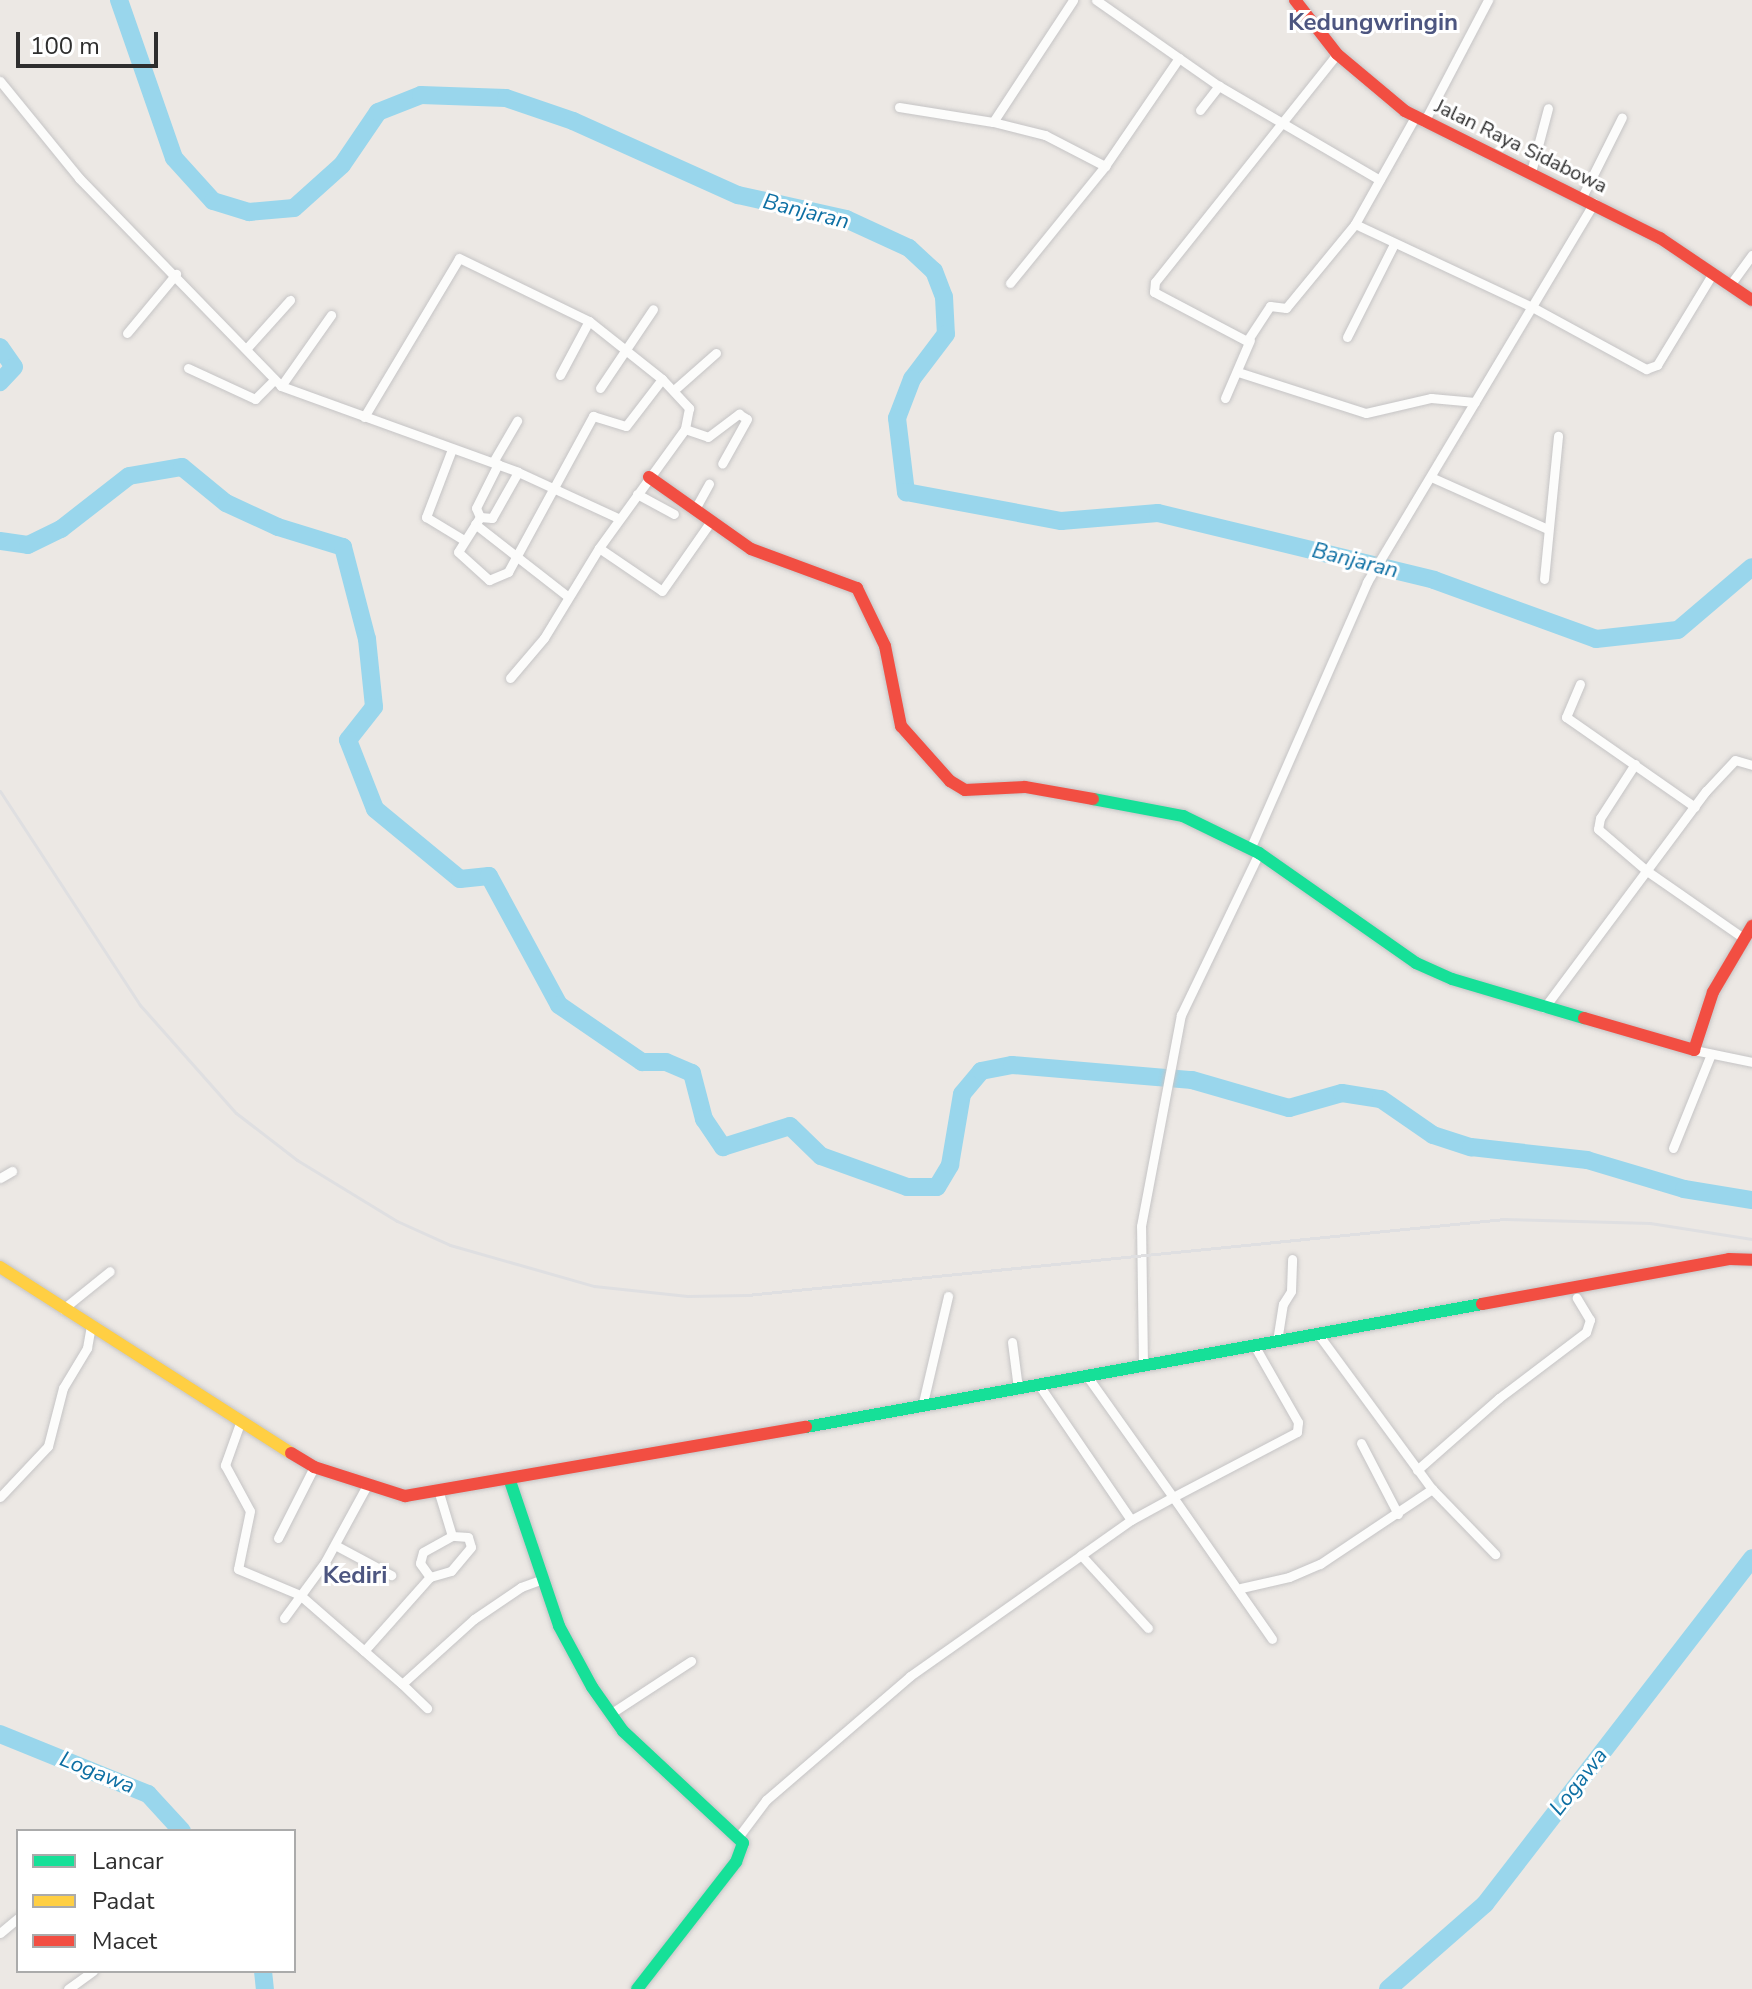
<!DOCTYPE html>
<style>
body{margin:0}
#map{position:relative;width:1752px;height:1989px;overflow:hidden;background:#ece8e4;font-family:"Nunito Sans",sans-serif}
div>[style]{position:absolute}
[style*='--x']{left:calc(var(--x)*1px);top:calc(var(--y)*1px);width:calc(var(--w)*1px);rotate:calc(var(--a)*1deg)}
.river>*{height:18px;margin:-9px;padding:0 9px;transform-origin:9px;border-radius:9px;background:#99d6ec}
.roads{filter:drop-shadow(0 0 2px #c5c4c5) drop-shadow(0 0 2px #c5c4c5)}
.street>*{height:9px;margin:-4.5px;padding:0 4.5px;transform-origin:4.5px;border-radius:4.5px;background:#fcfcfb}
.fast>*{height:12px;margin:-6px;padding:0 6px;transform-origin:6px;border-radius:6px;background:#16e098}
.slow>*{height:12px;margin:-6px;padding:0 6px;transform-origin:6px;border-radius:6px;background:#ffcf43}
.jam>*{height:12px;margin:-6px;padding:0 6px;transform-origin:6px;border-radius:6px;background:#f24e42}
.rail>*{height:3px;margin:-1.5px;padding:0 1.5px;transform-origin:1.5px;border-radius:1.5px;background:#dfdfe1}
span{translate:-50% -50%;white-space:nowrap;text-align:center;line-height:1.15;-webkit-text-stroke:6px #fff;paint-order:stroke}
.street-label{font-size:20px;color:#2e2e2e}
.water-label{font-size:22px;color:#0d6fa3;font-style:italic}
.quarter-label{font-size:24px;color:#4d5680;font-weight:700}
.legend{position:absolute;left:16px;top:1829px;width:280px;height:144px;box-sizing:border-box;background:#fff;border:2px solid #ababab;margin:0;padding:10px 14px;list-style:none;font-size:24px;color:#2e2e2e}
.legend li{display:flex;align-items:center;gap:16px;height:40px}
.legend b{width:40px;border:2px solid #ababab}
.scale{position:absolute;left:16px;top:32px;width:142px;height:36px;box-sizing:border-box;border:4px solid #2e2e2e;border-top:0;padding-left:10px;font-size:24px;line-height:28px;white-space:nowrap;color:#2e2e2e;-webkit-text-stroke:6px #fff;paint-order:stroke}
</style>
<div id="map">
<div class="river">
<i style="--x:119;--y:0;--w:167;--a:70.8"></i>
<i style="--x:174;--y:158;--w:58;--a:47.8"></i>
<i style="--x:213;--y:201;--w:38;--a:17"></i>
<i style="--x:249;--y:212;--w:45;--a:-5.1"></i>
<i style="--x:294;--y:208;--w:64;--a:-41.9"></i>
<i style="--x:342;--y:165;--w:64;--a:-55.8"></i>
<i style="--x:378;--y:112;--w:46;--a:-21.6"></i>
<i style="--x:421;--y:95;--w:85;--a:2"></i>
<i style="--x:506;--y:98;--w:71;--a:18.9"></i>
<i style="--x:573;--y:121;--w:181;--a:24.2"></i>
<i style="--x:738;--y:195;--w:111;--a:12.5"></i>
<i style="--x:846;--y:219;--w:69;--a:24.7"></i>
<i style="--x:909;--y:248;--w:34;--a:43"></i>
<i style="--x:934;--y:271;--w:28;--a:69"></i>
<i style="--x:944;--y:297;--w:37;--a:87"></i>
<i style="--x:946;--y:334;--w:56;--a:127.1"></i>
<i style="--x:912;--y:379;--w:42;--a:111"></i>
<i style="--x:897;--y:418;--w:75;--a:83.1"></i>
<i style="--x:906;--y:492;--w:158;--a:10.6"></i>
<i style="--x:1061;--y:521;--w:97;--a:-4.7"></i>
<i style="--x:1158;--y:513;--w:284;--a:13.6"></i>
<i style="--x:1434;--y:580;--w:172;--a:20"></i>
<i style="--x:1596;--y:639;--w:82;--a:-6.3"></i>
<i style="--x:1678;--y:630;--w:97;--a:-40.4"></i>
<i style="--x:0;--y:347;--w:24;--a:55"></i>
<i style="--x:14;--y:367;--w:21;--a:133"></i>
<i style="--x:0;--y:541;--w:28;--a:8"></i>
<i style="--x:28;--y:545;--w:37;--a:-26"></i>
<i style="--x:61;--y:529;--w:86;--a:-37.9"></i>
<i style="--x:129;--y:476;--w:54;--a:-9.6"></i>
<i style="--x:182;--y:467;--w:57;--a:39.3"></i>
<i style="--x:226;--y:503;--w:57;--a:24.8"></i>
<i style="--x:278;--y:527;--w:68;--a:17.1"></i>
<i style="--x:343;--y:547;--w:95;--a:75.4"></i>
<i style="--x:367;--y:639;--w:68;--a:84.1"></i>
<i style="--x:374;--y:707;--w:42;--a:128.2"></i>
<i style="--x:348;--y:740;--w:74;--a:68.6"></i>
<i style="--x:375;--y:809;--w:110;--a:39.5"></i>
<i style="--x:460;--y:879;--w:29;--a:-6"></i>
<i style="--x:489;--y:876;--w:147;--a:61.5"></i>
<i style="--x:559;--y:1005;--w:101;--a:34.5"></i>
<i style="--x:642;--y:1062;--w:24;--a:0"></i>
<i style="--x:666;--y:1062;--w:28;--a:23"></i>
<i style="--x:692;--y:1073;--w:48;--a:75.4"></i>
<i style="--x:704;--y:1119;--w:34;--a:56"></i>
<i style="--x:723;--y:1147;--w:70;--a:-17.4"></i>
<i style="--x:790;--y:1126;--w:43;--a:44.1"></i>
<i style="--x:821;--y:1156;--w:91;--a:19.8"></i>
<i style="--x:907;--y:1187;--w:30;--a:0"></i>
<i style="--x:937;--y:1187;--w:26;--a:-59"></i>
<i style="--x:950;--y:1165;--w:72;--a:-80.4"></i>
<i style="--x:962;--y:1094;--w:30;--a:-50"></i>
<i style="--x:981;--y:1071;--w:32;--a:-11"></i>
<i style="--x:1012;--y:1065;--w:181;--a:4.8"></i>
<i style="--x:1192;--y:1080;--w:101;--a:16.1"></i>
<i style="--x:1289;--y:1108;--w:55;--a:-15.8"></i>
<i style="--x:1342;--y:1093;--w:39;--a:9"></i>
<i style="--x:1381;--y:1099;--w:63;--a:34.7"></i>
<i style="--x:1433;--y:1135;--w:40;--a:18"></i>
<i style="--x:1471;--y:1147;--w:117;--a:6.4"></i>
<i style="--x:1587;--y:1160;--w:101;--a:16.6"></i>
<i style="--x:1684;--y:1189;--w:69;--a:9.2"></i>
<i style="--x:0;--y:1734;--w:160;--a:22.1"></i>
<i style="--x:148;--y:1794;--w:50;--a:47.4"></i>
<i style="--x:263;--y:1971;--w:18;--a:84"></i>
<i style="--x:1388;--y:1989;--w:129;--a:-41.2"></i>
<i style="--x:1485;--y:1904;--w:437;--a:-52.3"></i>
</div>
<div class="roads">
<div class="street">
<i style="--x:1096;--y:0;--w:150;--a:35"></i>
<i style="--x:1219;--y:86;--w:186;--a:30.3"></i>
<i style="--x:1337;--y:54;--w:292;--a:128.6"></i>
<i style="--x:1155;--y:282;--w:10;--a:96"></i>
<i style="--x:1154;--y:292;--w:105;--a:27.8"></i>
<i style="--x:1247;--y:341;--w:42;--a:-56.7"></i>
<i style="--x:1270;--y:306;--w:16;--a:7"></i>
<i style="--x:1286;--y:308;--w:109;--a:-50.6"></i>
<i style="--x:0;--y:81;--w:125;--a:50.8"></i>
<i style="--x:79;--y:178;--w:290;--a:45.8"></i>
<i style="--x:281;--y:386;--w:252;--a:19.9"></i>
<i style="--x:518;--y:472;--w:110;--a:24.7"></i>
<i style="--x:899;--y:107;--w:95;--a:9.1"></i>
<i style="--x:993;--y:122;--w:146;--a:-56.7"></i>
<i style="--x:1200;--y:110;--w:31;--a:-52"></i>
<i style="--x:1415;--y:117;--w:123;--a:119.3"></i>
<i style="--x:1355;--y:224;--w:198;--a:25.1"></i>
<i style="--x:1534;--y:308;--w:128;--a:28.6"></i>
<i style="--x:1646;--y:369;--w:12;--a:-20"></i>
<i style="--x:1657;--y:365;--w:108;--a:-58.7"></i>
<i style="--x:993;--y:122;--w:54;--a:14"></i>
<i style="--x:1045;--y:135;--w:68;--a:27.3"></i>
<i style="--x:1105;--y:166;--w:131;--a:-55.6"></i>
<i style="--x:1424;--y:122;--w:138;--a:-62.3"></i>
<i style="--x:1531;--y:172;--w:66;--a:-75.1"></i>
<i style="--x:1582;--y:197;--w:89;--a:-63.4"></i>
<i style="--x:1010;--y:283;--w:151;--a:-50.9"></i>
<i style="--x:1730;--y:285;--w:37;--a:-54"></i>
<i style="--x:127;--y:333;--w:77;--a:-50.3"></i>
<i style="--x:1347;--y:337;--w:104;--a:-63.2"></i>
<i style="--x:246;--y:349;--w:66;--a:-48.1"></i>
<i style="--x:188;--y:368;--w:74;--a:24.8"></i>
<i style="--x:255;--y:399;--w:27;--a:-45"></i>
<i style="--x:1238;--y:372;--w:134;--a:17.8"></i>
<i style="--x:1366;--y:413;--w:67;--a:-13"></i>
<i style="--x:1431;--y:398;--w:44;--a:5.2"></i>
<i style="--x:560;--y:375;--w:61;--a:-61.8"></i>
<i style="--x:281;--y:386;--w:87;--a:-54.8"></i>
<i style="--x:600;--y:388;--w:95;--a:-56.1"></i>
<i style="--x:674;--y:390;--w:56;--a:-41.4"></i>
<i style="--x:1225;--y:398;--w:63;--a:-66.7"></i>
<i style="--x:364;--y:417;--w:185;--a:-59.1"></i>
<i style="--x:459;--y:258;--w:144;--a:25.9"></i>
<i style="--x:589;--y:321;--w:93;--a:38.5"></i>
<i style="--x:662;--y:379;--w:40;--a:47"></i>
<i style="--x:689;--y:408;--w:21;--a:101"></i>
<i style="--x:685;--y:429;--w:147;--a:125.9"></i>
<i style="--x:599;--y:548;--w:76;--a:34.3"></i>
<i style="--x:662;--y:591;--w:85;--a:-55"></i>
<i style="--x:685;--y:429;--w:24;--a:19"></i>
<i style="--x:708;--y:437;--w:39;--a:-37"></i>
<i style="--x:739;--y:414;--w:9;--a:32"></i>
<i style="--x:747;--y:419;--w:51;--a:119.1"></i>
<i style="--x:452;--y:449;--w:73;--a:110.9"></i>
<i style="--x:426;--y:517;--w:44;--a:31.2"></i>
<i style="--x:493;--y:462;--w:48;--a:-59.7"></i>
<i style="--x:498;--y:464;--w:49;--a:116.6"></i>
<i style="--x:476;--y:508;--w:10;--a:66"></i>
<i style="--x:480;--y:517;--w:41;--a:122.2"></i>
<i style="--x:458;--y:552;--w:42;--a:42.1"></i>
<i style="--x:489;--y:580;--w:21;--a:-23"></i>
<i style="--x:508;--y:572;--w:178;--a:-61.4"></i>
<i style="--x:593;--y:416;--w:34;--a:17"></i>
<i style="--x:626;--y:426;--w:59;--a:-52.5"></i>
<i style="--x:1431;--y:477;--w:128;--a:24"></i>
<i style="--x:637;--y:494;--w:42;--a:28.4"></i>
<i style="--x:695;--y:509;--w:29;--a:-61"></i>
<i style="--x:480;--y:517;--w:12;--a:5"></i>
<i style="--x:492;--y:518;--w:53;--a:-60.5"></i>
<i style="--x:475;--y:524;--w:117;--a:38"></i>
<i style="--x:1544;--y:579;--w:144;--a:-84.4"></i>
<i style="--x:510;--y:678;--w:52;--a:-49.6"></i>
<i style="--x:544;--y:638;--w:105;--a:-58.6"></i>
<i style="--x:1580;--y:684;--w:36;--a:113"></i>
<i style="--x:1566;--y:717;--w:157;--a:34.9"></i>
<i style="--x:1635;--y:764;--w:64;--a:122.9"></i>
<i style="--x:1600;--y:818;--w:11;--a:100"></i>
<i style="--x:1598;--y:829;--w:65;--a:40.6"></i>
<i style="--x:1647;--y:871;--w:119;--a:34.8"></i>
<i style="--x:1250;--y:849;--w:292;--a:-66.3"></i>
<i style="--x:1367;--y:582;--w:442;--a:-59.1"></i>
<i style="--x:1544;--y:1008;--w:271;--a:-53.3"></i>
<i style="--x:1706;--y:791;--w:42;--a:-46.9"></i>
<i style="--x:1735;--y:760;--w:18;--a:16"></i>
<i style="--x:1694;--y:1050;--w:59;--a:11.7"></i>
<i style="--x:1673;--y:1148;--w:101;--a:-68"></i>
<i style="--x:0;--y:1178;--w:14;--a:-30"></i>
<i style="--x:63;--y:1309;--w:60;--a:-39"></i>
<i style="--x:1318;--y:1334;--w:192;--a:53.7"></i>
<i style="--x:1432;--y:1489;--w:91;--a:45.9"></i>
<i style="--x:1277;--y:1341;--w:37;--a:-81"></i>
<i style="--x:1283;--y:1304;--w:15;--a:-58"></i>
<i style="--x:1291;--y:1291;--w:32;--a:-88"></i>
<i style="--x:1012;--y:1342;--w:46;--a:82.6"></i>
<i style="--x:1254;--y:1345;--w:89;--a:60.3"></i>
<i style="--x:1298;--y:1422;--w:10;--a:96"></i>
<i style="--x:1297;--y:1432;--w:140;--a:152.3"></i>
<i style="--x:1173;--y:1497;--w:173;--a:55.1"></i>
<i style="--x:1143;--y:1365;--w:139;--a:-90.8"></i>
<i style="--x:1141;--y:1226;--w:215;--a:-79.3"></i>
<i style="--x:1181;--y:1015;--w:180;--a:-64.3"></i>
<i style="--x:1039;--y:1385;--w:163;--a:55.7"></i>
<i style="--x:922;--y:1407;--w:114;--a:-76.8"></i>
<i style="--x:240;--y:1423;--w:45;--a:109.7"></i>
<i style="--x:225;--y:1465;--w:52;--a:61.5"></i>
<i style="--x:250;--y:1511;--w:59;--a:101.7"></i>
<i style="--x:238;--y:1569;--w:67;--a:22.8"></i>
<i style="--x:300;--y:1595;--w:135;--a:41.1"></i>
<i style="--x:402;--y:1684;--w:97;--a:-42.1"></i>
<i style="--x:474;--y:1619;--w:57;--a:-34.2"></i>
<i style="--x:521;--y:1587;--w:23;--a:-20"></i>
<i style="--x:1361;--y:1443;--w:80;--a:62.5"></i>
<i style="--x:1417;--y:1470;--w:109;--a:-41.3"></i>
<i style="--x:1499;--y:1398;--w:109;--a:-37.2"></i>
<i style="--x:1586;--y:1332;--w:13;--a:-72"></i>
<i style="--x:1590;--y:1320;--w:26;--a:-121"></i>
<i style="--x:0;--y:1497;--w:70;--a:-46.7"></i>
<i style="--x:48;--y:1446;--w:60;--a:-75.5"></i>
<i style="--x:63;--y:1388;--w:47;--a:-59"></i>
<i style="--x:87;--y:1348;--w:22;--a:-80"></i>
<i style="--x:278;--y:1538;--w:80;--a:-63.1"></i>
<i style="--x:335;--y:1545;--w:64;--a:28.2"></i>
<i style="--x:1081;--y:1555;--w:99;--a:47.5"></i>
<i style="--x:430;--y:1577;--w:22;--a:-16"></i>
<i style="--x:451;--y:1571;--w:31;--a:-50"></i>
<i style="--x:471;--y:1547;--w:10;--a:-107"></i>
<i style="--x:468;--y:1537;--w:16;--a:-176"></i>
<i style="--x:1241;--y:1588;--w:49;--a:-12.9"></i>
<i style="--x:1289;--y:1577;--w:34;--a:-23"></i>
<i style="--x:1320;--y:1564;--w:135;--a:-33.8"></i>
<i style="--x:284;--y:1618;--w:69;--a:-53.8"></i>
<i style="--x:325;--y:1562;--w:85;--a:-61.3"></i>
<i style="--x:364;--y:1651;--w:99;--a:-48.3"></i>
<i style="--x:430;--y:1577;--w:17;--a:-126"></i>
<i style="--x:420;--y:1563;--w:11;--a:-75"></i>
<i style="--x:423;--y:1552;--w:33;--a:-29"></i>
<i style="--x:452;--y:1536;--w:45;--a:-106.8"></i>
<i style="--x:402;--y:1684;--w:35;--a:44"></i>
<i style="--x:610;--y:1714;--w:97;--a:-33.2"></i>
<i style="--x:739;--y:1836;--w:45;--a:-53.1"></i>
<i style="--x:766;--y:1800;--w:190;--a:-40.7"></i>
<i style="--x:910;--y:1676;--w:271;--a:-35.2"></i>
<i style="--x:1131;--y:1520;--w:48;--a:-28.7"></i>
<i style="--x:1173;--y:1497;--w:148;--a:-125.4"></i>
<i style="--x:0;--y:1933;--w:23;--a:-40"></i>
<i style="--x:68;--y:1989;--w:31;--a:-36"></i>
</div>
<div class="fast">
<i style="--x:1093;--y:799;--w:92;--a:10.7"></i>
<i style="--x:1183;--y:816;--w:85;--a:26"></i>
<i style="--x:1259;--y:853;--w:192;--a:35"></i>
<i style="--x:1416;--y:963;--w:39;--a:24"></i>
<i style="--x:1452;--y:979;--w:138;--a:16.5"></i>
<i style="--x:806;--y:1427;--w:687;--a:-10.31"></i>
<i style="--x:510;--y:1481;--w:153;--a:71.3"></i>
<i style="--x:559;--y:1626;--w:69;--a:61.6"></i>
<i style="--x:592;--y:1687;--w:54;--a:54.8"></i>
<i style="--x:623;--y:1731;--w:164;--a:43"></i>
<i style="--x:743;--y:1843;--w:20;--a:110"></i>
<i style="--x:736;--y:1862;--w:161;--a:127.9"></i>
</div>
<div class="slow">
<i style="--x:0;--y:1267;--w:345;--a:32.6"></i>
</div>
<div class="jam">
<i style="--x:1295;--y:0;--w:68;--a:52.1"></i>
<i style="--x:1337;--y:54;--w:89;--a:40"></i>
<i style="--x:1405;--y:111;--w:285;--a:26.5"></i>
<i style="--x:1660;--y:238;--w:111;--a:34"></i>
<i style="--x:649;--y:477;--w:125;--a:35.2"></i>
<i style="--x:751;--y:549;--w:113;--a:20.2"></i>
<i style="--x:857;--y:588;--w:64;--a:64.2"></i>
<i style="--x:885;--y:646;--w:82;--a:78.7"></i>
<i style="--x:901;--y:726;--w:74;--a:48.3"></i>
<i style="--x:950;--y:781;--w:17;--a:31"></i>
<i style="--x:965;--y:790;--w:60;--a:-2.9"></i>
<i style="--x:1025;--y:787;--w:69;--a:10"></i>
<i style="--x:1584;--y:1018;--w:115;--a:16.2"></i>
<i style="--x:1694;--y:1050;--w:61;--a:-71.9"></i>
<i style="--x:1713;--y:992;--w:77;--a:-59.4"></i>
<i style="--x:1482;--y:1304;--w:251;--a:-10.3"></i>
<i style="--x:1729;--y:1259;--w:23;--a:2"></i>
<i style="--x:291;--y:1453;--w:27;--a:31"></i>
<i style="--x:314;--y:1467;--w:96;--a:17.7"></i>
<i style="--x:405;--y:1496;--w:407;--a:-9.8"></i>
</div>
</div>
<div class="rail">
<i style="--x:0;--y:791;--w:256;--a:56.8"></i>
<i style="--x:140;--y:1005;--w:144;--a:48.4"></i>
<i style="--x:236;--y:1113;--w:77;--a:37.6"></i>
<i style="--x:297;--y:1160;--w:117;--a:31.4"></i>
<i style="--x:397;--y:1221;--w:58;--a:24.4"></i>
<i style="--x:450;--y:1245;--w:150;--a:15.9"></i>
<i style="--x:594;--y:1286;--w:94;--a:6.1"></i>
<i style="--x:687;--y:1296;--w:60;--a:-1"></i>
<i style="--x:747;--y:1295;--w:762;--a:-5.73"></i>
<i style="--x:1505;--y:1219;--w:145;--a:1.6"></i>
<i style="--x:1650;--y:1223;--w:103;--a:8.9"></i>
</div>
<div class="street-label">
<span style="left:1521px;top:146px;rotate:26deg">Jalan Raya Sidabowa</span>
</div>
<div class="water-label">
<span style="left:806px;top:212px;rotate:14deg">Banjaran</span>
<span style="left:1355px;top:561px;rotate:14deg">Banjaran</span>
<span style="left:97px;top:1773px;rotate:22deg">Logawa</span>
<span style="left:1579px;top:1782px;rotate:-52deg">Logawa</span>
</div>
<div class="quarter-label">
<span style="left:1373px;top:23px">Kedungwringin</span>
<span style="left:355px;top:1576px">Kediri</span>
</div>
<ul class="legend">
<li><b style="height:10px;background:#16e098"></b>Lancar</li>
<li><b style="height:10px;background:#ffcf43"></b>Padat</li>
<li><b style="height:10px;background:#f24e42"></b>Macet</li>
</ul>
<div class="scale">100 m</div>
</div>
